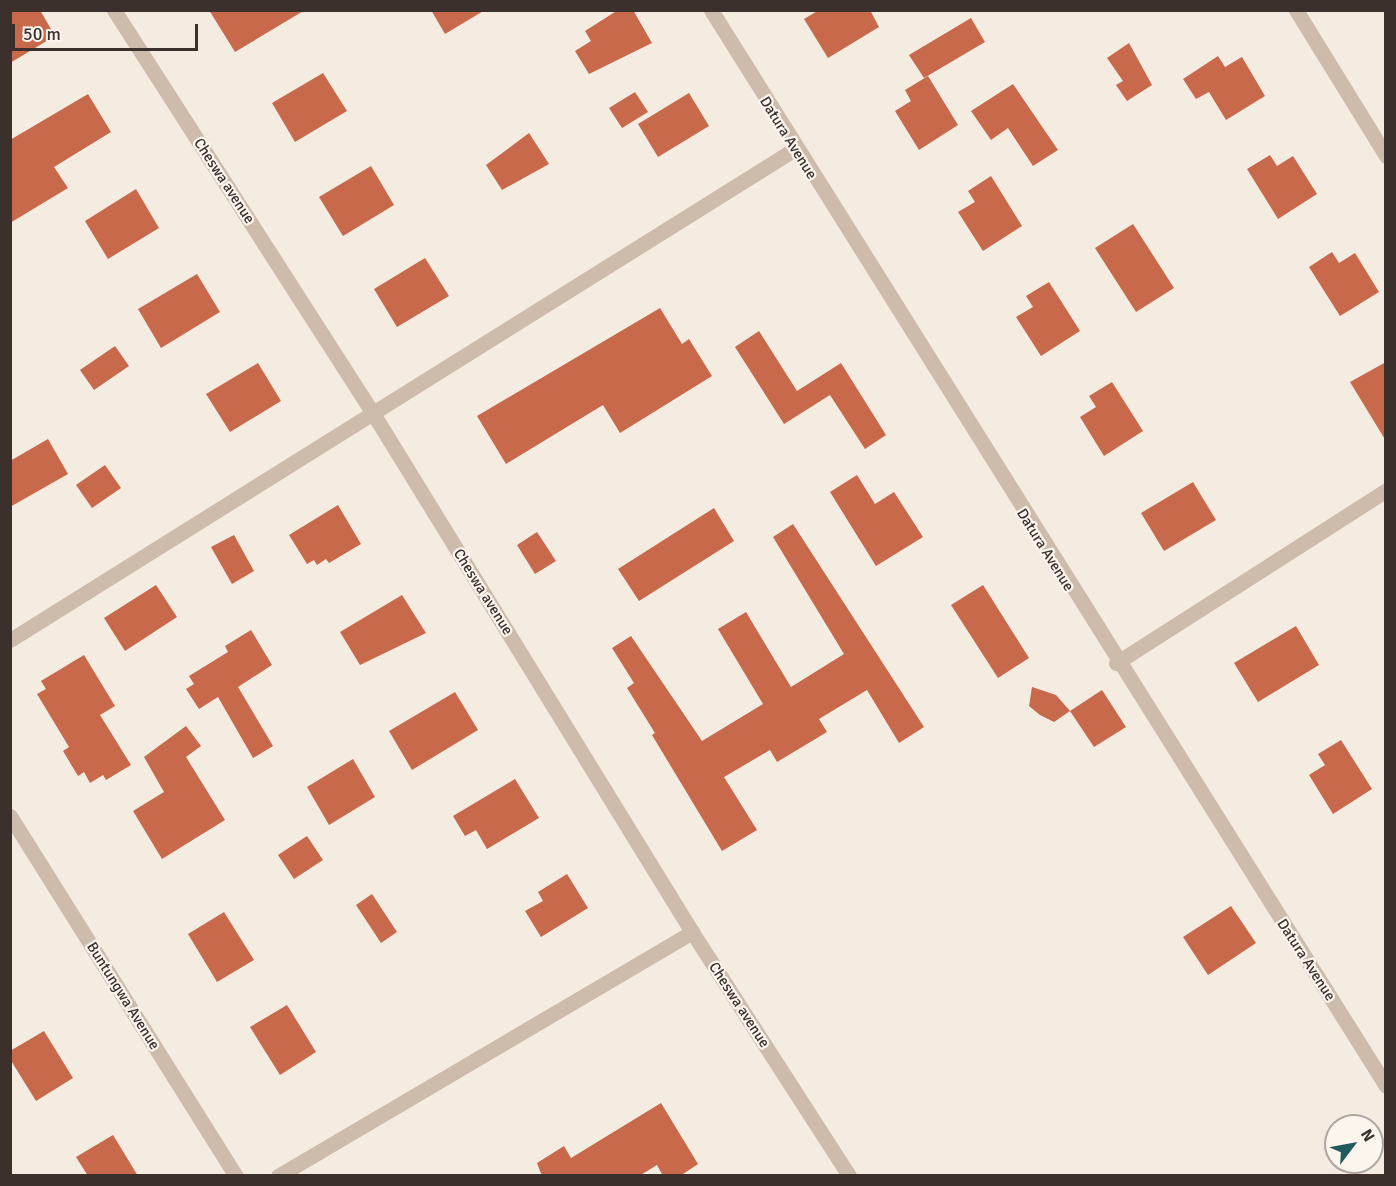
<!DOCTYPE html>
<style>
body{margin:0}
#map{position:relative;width:1396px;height:1186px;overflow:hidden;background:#f4ebe1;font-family:Signika,sans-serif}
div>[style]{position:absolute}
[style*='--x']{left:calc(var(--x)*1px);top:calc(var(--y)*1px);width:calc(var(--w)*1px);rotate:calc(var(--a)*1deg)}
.building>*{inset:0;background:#c8694b}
.minor>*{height:15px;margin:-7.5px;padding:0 7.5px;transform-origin:7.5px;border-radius:7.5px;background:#cdbbac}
span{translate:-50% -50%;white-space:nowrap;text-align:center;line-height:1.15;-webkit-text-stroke:4.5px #fbf5ee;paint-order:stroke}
.street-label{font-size:15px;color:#3b302b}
.frame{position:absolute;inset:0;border:12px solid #3b302b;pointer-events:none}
.north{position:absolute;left:1324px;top:1114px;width:60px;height:60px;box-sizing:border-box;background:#fbf5ee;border:2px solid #aea6a0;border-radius:50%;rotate:58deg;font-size:16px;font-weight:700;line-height:24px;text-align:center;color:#3b302b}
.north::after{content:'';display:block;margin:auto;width:21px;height:27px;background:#1f5a5e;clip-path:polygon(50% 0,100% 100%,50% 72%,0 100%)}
.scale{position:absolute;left:12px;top:24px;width:186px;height:27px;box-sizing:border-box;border:3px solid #3b302b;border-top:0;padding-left:8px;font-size:18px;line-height:21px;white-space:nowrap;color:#3b302b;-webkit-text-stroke:4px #fbf5ee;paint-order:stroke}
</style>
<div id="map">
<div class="building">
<i style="clip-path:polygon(10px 10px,40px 10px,55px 36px,10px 63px)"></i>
<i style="clip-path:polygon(209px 10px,305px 10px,235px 52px)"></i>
<i style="clip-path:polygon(431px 10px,485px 10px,445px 34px)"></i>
<i style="clip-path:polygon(618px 10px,633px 10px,652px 43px,589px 74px,575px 51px,591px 41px,585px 31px)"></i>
<i style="clip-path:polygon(819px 10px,870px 10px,879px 27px,828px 58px,804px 19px)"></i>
<i style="clip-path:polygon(971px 18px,985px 42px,924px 78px,909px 55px)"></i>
<i style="clip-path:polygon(1129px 43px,1152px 85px,1127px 101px,1116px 85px,1123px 81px,1107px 58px)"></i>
<i style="clip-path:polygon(1218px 56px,1225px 67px,1242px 57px,1265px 96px,1226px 120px,1209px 92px,1196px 99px,1183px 79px)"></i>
<i style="clip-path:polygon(323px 73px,347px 111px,295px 142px,272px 103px)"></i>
<i style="clip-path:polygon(928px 76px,958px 125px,919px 150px,895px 111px,911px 101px,905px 90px)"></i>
<i style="clip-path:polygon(1013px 84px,1058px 150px,1033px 166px,1008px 128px,991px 140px,971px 111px)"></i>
<i style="clip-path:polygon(635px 92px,648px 112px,622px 128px,609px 108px)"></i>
<i style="clip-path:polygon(689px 93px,709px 126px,658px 157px,638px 124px)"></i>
<i style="clip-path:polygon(88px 94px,111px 132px,54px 167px,68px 188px,10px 223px,10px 140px)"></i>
<i style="clip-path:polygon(529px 133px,549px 164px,502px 190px,486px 165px)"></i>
<i style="clip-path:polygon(1270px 155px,1277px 166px,1293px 156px,1317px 194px,1278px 219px,1247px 169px)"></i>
<i style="clip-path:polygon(371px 166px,394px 205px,343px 236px,319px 197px)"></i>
<i style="clip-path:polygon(991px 176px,1022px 226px,983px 251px,958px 212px,975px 202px,968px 191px)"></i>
<i style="clip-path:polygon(136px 189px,159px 228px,108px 259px,85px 221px)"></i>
<i style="clip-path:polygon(1133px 224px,1174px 288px,1136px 312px,1095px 248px)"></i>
<i style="clip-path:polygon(1332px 252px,1339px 263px,1355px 253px,1379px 292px,1340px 316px,1309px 267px)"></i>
<i style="clip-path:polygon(425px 258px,449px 296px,397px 327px,374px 289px)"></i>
<i style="clip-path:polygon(197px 274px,220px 312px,161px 348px,138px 309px)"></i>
<i style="clip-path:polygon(1049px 282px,1080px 331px,1041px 356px,1016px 317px,1033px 307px,1026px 296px)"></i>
<i style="clip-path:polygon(660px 308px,682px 344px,689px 339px,712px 376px,620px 433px,603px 405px,506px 464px,477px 416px)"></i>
<i style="clip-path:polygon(759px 331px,797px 391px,841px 363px,886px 435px,865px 449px,830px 395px,784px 424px,735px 347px)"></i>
<i style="clip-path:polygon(115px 346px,129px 366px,94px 390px,80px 370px)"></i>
<i style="clip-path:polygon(1386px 362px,1386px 441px,1350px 382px)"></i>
<i style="clip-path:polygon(258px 363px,281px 401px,230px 432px,206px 394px)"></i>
<i style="clip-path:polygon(1112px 382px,1143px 431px,1104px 456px,1080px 417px,1096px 407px,1089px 396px)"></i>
<i style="clip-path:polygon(48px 439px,68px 474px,10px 507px,10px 461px)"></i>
<i style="clip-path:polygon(105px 465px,121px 488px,92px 508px,76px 485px)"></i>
<i style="clip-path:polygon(857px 475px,875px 504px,894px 492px,923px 537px,876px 566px,830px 492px)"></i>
<i style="clip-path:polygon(1193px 482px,1216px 520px,1164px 551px,1141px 513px)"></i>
<i style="clip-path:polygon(338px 505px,361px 544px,329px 563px,326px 559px,317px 565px,314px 560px,307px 564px,289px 535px)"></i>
<i style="clip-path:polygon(714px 508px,734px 541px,639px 601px,618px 569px)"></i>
<i style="clip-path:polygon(793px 524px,924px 727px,899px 743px,867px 690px,819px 719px,827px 732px,777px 762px,770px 750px,724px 777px,757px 830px,722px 851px,652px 735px,655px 733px,627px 688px,634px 683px,612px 648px,631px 636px,702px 741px,763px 704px,718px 629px,746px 612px,791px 687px,844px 654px,773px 537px)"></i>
<i style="clip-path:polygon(537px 532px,556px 561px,535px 574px,517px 545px)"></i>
<i style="clip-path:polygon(234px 535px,254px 571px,232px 584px,211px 547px)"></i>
<i style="clip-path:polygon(156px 585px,177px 617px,125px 651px,104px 618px)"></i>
<i style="clip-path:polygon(983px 585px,1029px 658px,998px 678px,951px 605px)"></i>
<i style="clip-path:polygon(402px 595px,426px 633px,360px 665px,340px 632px)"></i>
<i style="clip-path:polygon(1296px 626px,1319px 665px,1258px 702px,1234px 663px)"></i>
<i style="clip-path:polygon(251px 630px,272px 665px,238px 687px,273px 746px,253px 758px,218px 697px,199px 709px,186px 689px,194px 684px,189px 676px,228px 652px,225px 646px)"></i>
<i style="clip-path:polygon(84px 655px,115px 706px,100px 715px,131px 765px,106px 780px,103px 775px,90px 783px,84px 772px,78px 776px,63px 751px,69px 747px,37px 694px,46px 689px,41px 681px)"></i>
<i style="clip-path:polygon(1032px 687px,1056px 695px,1070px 711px,1054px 722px,1040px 715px,1029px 706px)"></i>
<i style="clip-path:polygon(1102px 690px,1126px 727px,1094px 747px,1070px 711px)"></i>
<i style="clip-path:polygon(455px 692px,478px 730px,412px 770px,389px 731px)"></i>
<i style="clip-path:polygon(186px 726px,201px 746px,186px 757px,225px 820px,162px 859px,133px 811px,164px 792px,144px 757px)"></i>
<i style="clip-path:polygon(1341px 740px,1372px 789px,1333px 814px,1309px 775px,1325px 765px,1318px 754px)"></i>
<i style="clip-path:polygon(353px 759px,375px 797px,329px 825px,307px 787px)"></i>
<i style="clip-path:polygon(515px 779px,539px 818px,487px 849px,476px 830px,465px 836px,453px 816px)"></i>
<i style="clip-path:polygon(307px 836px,323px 860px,294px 879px,278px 855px)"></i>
<i style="clip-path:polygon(567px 874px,588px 908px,541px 937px,525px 911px,543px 901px,538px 892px)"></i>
<i style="clip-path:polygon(372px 894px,397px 932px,381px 943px,356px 905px)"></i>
<i style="clip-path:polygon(1231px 906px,1256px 943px,1208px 975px,1183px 937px)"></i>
<i style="clip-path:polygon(224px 912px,254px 960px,217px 982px,188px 934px)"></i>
<i style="clip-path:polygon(287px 1005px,316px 1052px,280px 1075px,250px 1027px)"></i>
<i style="clip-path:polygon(44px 1031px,73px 1078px,36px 1101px,10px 1059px,10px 1051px)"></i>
<i style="clip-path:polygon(661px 1103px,698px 1164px,680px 1176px,663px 1176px,657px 1165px,639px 1176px,542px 1176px,537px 1163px,564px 1146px,571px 1158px)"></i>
<i style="clip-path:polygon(113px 1135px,138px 1176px,88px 1176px,76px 1157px)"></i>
</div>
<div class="minor">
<i style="--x:114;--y:10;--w:481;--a:57.3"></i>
<i style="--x:374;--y:415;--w:607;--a:58.4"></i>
<i style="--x:692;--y:932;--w:290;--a:57.2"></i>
<i style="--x:711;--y:10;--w:1270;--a:57.9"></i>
<i style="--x:1296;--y:10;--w:172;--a:58.3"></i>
<i style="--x:10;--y:640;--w:926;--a:-32.03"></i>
<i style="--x:1116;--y:663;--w:321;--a:-32.6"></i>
<i style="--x:10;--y:816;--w:425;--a:57.9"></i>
<i style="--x:278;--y:1176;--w:481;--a:-30.5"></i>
</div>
<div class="street-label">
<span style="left:788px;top:138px;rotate:58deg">Datura Avenue</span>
<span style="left:224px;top:181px;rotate:57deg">Cheswa avenue</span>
<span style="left:1045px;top:550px;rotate:58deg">Datura Avenue</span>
<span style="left:483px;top:592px;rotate:58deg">Cheswa avenue</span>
<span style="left:1306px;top:960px;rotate:57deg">Datura Avenue</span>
<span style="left:123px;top:996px;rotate:58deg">Buntungwa Avenue</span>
<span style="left:739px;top:1005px;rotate:57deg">Cheswa avenue</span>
</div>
<div class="frame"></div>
<div class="north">N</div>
<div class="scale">50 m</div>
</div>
